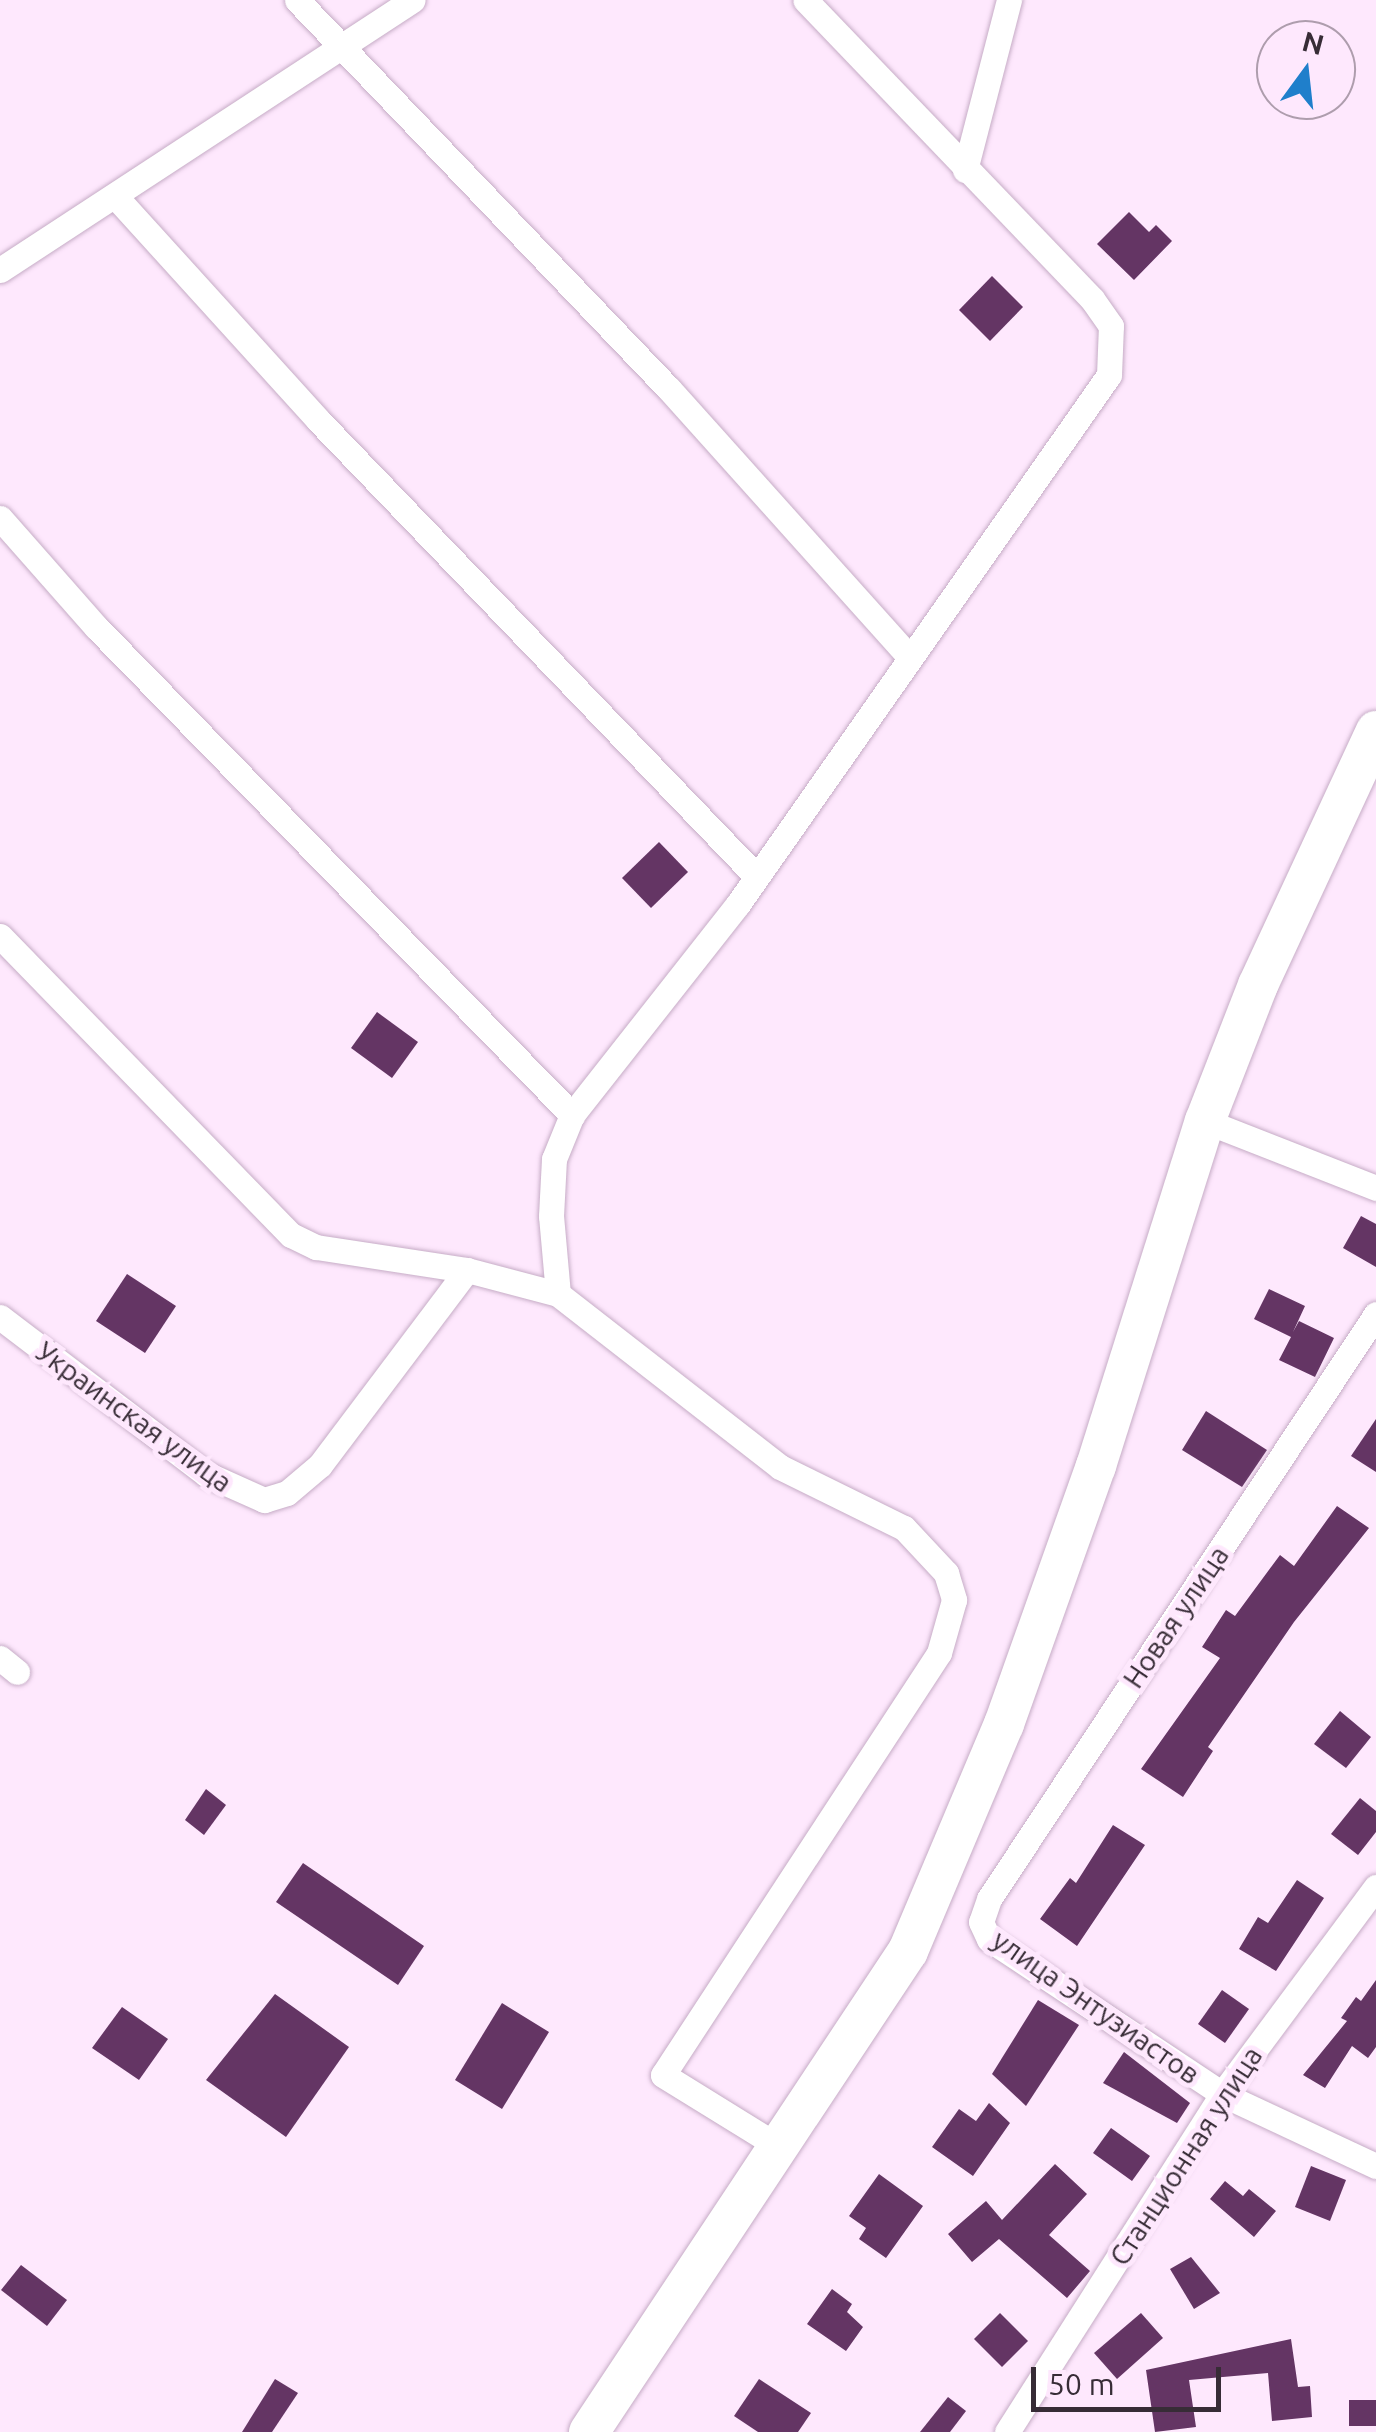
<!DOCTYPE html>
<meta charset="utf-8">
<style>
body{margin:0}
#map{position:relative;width:1376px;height:2432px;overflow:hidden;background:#fee8fd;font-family:Ubuntu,sans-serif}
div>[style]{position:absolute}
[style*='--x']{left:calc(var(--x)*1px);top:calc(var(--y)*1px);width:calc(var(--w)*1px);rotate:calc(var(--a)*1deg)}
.building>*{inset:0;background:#643564}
.roads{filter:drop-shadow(0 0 2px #c6acc6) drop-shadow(0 0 2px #c6acc6)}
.street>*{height:25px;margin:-12.5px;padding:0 12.5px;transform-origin:12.5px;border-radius:12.5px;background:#fff}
.primary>*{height:40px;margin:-20px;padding:0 20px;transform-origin:20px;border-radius:20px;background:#fff}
span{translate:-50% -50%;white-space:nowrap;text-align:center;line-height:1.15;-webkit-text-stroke:10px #fee8fd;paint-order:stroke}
.street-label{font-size:28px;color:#372c36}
.north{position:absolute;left:1256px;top:20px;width:100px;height:100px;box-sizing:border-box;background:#fee8fd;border:2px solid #ae9dad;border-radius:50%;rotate:15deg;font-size:28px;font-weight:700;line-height:40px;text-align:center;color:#372c36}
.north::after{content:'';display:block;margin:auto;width:35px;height:45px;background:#1f7fcb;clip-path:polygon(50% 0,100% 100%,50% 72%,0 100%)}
.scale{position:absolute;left:1031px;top:2367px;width:190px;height:45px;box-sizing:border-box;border:5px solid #372c36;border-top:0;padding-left:12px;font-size:30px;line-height:35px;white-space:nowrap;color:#372c36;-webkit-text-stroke:8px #fee8fd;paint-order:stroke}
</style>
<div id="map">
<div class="building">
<i style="clip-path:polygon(1129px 212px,1149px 232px,1156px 225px,1172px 241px,1134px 280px,1097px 244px)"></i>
<i style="clip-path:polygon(992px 276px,1023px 307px,990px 341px,959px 310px)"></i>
<i style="clip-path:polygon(659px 842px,688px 872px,651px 908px,622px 878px)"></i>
<i style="clip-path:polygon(377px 1012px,418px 1042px,392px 1078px,351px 1048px)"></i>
<i style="clip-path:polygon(1361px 1216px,1376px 1224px,1376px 1267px,1343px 1248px)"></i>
<i style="clip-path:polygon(127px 1274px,176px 1306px,145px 1353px,96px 1321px)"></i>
<i style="clip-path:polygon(1269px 1289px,1305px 1306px,1293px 1332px,1299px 1321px,1334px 1338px,1315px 1377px,1279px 1360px,1291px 1337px,1254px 1319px)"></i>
<i style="clip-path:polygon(1206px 1411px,1267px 1450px,1242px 1487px,1182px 1450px)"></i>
<i style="clip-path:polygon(1376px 1419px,1376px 1472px,1351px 1456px)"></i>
<i style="clip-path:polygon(1337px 1506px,1369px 1528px,1294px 1622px,1208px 1747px,1213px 1751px,1183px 1797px,1141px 1769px,1220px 1658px,1202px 1647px,1226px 1610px,1235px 1616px,1280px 1555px,1294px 1566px)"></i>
<i style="clip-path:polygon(1340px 1711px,1371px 1737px,1346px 1768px,1314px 1744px)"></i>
<i style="clip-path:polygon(206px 1789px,226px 1805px,204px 1835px,185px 1820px)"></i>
<i style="clip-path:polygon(1360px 1798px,1376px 1811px,1376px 1832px,1358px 1855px,1331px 1834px)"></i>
<i style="clip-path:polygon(1113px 1825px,1145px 1845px,1077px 1946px,1040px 1919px,1070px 1878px,1076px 1883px)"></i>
<i style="clip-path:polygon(303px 1863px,424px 1946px,398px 1985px,276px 1902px)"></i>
<i style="clip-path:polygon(1297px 1880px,1324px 1898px,1276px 1971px,1239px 1949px,1258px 1917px,1268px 1923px)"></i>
<i style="clip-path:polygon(1376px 1980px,1376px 2047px,1368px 2058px,1352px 2046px,1325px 2088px,1303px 2075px,1347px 2021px,1341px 2018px,1356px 1997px,1361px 2001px)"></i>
<i style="clip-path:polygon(1222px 1990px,1249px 2009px,1225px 2043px,1198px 2024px)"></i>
<i style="clip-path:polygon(275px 1994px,349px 2047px,286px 2137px,206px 2080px)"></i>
<i style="clip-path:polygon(1038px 2000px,1079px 2025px,1026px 2106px,992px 2074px)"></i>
<i style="clip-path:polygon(502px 2003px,549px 2032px,502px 2109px,455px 2080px)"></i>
<i style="clip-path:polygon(122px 2007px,168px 2039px,139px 2080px,92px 2048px)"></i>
<i style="clip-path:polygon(1124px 2052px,1190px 2103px,1177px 2123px,1103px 2083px)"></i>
<i style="clip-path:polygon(989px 2103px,1010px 2123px,973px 2176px,932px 2147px,959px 2109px,976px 2121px)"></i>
<i style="clip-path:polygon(1111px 2128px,1150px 2156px,1132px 2181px,1093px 2153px)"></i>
<i style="clip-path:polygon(1055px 2164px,1087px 2194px,1049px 2235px,1090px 2271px,1067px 2298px,999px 2239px,972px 2262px,948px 2234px,986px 2201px,1002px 2220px)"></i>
<i style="clip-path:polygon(1311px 2166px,1346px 2180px,1330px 2221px,1295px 2207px)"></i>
<i style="clip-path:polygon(879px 2174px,923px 2206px,886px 2258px,859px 2239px,866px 2228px,849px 2216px)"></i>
<i style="clip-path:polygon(1225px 2181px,1243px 2196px,1249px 2189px,1276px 2211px,1254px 2237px,1210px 2199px)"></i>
<i style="clip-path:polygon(1191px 2257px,1220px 2293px,1194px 2309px,1170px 2269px)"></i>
<i style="clip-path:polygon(21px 2265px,67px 2300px,47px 2326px,1px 2290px)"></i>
<i style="clip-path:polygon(832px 2289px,852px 2304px,847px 2312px,863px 2327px,846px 2351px,807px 2324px)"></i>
<i style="clip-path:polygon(1000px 2313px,1028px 2341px,1002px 2367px,974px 2339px)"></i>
<i style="clip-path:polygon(1141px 2313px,1163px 2338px,1117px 2379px,1094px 2353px)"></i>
<i style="clip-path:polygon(1291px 2339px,1298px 2387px,1310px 2386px,1312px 2417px,1272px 2421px,1268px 2373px,1189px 2380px,1196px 2427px,1155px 2432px,1146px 2370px)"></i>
<i style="clip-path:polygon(275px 2379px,298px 2393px,272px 2432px,242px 2432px)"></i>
<i style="clip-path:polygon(759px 2379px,811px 2413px,798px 2432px,758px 2432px,734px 2416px)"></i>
<i style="clip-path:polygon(948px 2397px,966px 2411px,950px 2432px,920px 2432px)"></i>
<i style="clip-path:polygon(1349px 2400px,1376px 2400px,1376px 2426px,1349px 2426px)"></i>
</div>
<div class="roads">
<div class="street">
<i style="--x:297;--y:0;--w:538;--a:46.28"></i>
<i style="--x:669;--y:389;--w:358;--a:48.1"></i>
<i style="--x:965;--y:170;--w:176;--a:-75.5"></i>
<i style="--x:115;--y:196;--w:302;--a:47.8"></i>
<i style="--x:318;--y:420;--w:632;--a:46.15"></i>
<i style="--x:0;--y:270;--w:493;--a:-33.2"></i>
<i style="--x:0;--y:518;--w:145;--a:48.6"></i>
<i style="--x:96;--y:627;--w:682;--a:45.71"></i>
<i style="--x:0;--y:936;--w:417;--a:45.8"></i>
<i style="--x:291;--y:1235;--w:28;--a:26"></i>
<i style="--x:316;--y:1247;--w:153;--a:8.7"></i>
<i style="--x:467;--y:1270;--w:94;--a:14.8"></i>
<i style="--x:558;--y:1294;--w:281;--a:37.9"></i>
<i style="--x:780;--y:1467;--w:138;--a:26.2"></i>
<i style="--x:904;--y:1528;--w:62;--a:47"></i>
<i style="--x:946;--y:1573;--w:28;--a:73"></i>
<i style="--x:954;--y:1600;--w:55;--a:105.8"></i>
<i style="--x:939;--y:1653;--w:504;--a:123.19"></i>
<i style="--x:663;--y:2075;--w:139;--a:31.7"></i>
<i style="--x:1205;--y:1121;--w:184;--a:21.4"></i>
<i style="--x:558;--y:1294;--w:78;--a:-95.1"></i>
<i style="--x:551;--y:1216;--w:57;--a:-87"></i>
<i style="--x:554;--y:1159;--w:48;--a:-67.8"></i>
<i style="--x:572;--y:1115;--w:268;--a:-51.8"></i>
<i style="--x:738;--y:904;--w:646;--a:-54.96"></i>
<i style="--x:1109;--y:375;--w:49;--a:-87.7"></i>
<i style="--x:1111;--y:326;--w:33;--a:-125"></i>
<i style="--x:1092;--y:299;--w:414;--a:-133.8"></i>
<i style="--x:1376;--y:1314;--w:701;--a:123.49"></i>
<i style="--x:989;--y:1899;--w:24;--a:109"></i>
<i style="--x:981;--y:1922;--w:19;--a:65"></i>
<i style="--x:989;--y:1939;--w:280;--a:33.6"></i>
<i style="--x:1222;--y:2094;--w:170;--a:25.1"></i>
<i style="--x:0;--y:1317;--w:259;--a:37.3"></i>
<i style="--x:206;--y:1474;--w:64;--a:24.1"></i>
<i style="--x:264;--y:1500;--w:24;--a:-17"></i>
<i style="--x:287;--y:1493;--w:43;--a:-40.3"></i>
<i style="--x:320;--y:1465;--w:244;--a:-53"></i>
<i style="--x:0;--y:1658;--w:22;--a:39"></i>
<i style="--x:1007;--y:2432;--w:401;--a:-57.5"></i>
<i style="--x:1222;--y:2094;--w:258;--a:-53.4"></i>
</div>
<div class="primary">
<i style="--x:589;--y:2432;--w:577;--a:-56.45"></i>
<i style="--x:908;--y:1951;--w:246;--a:-67.1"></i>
<i style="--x:1004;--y:1724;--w:274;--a:-70.4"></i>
<i style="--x:1096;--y:1466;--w:362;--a:-72.5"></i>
<i style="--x:1205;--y:1121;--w:146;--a:-68.7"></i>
<i style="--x:1258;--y:985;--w:280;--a:-65.1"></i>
</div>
</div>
<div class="street-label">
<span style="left:134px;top:1417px;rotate:36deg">Украинская улица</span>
<span style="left:1176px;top:1617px;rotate:-56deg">Новая улица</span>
<span style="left:1096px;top:2007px;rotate:35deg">улица Энтузиастов</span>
<span style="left:1186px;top:2156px;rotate:-57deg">Станционная улица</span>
</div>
<div class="north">N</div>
<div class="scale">50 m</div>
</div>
